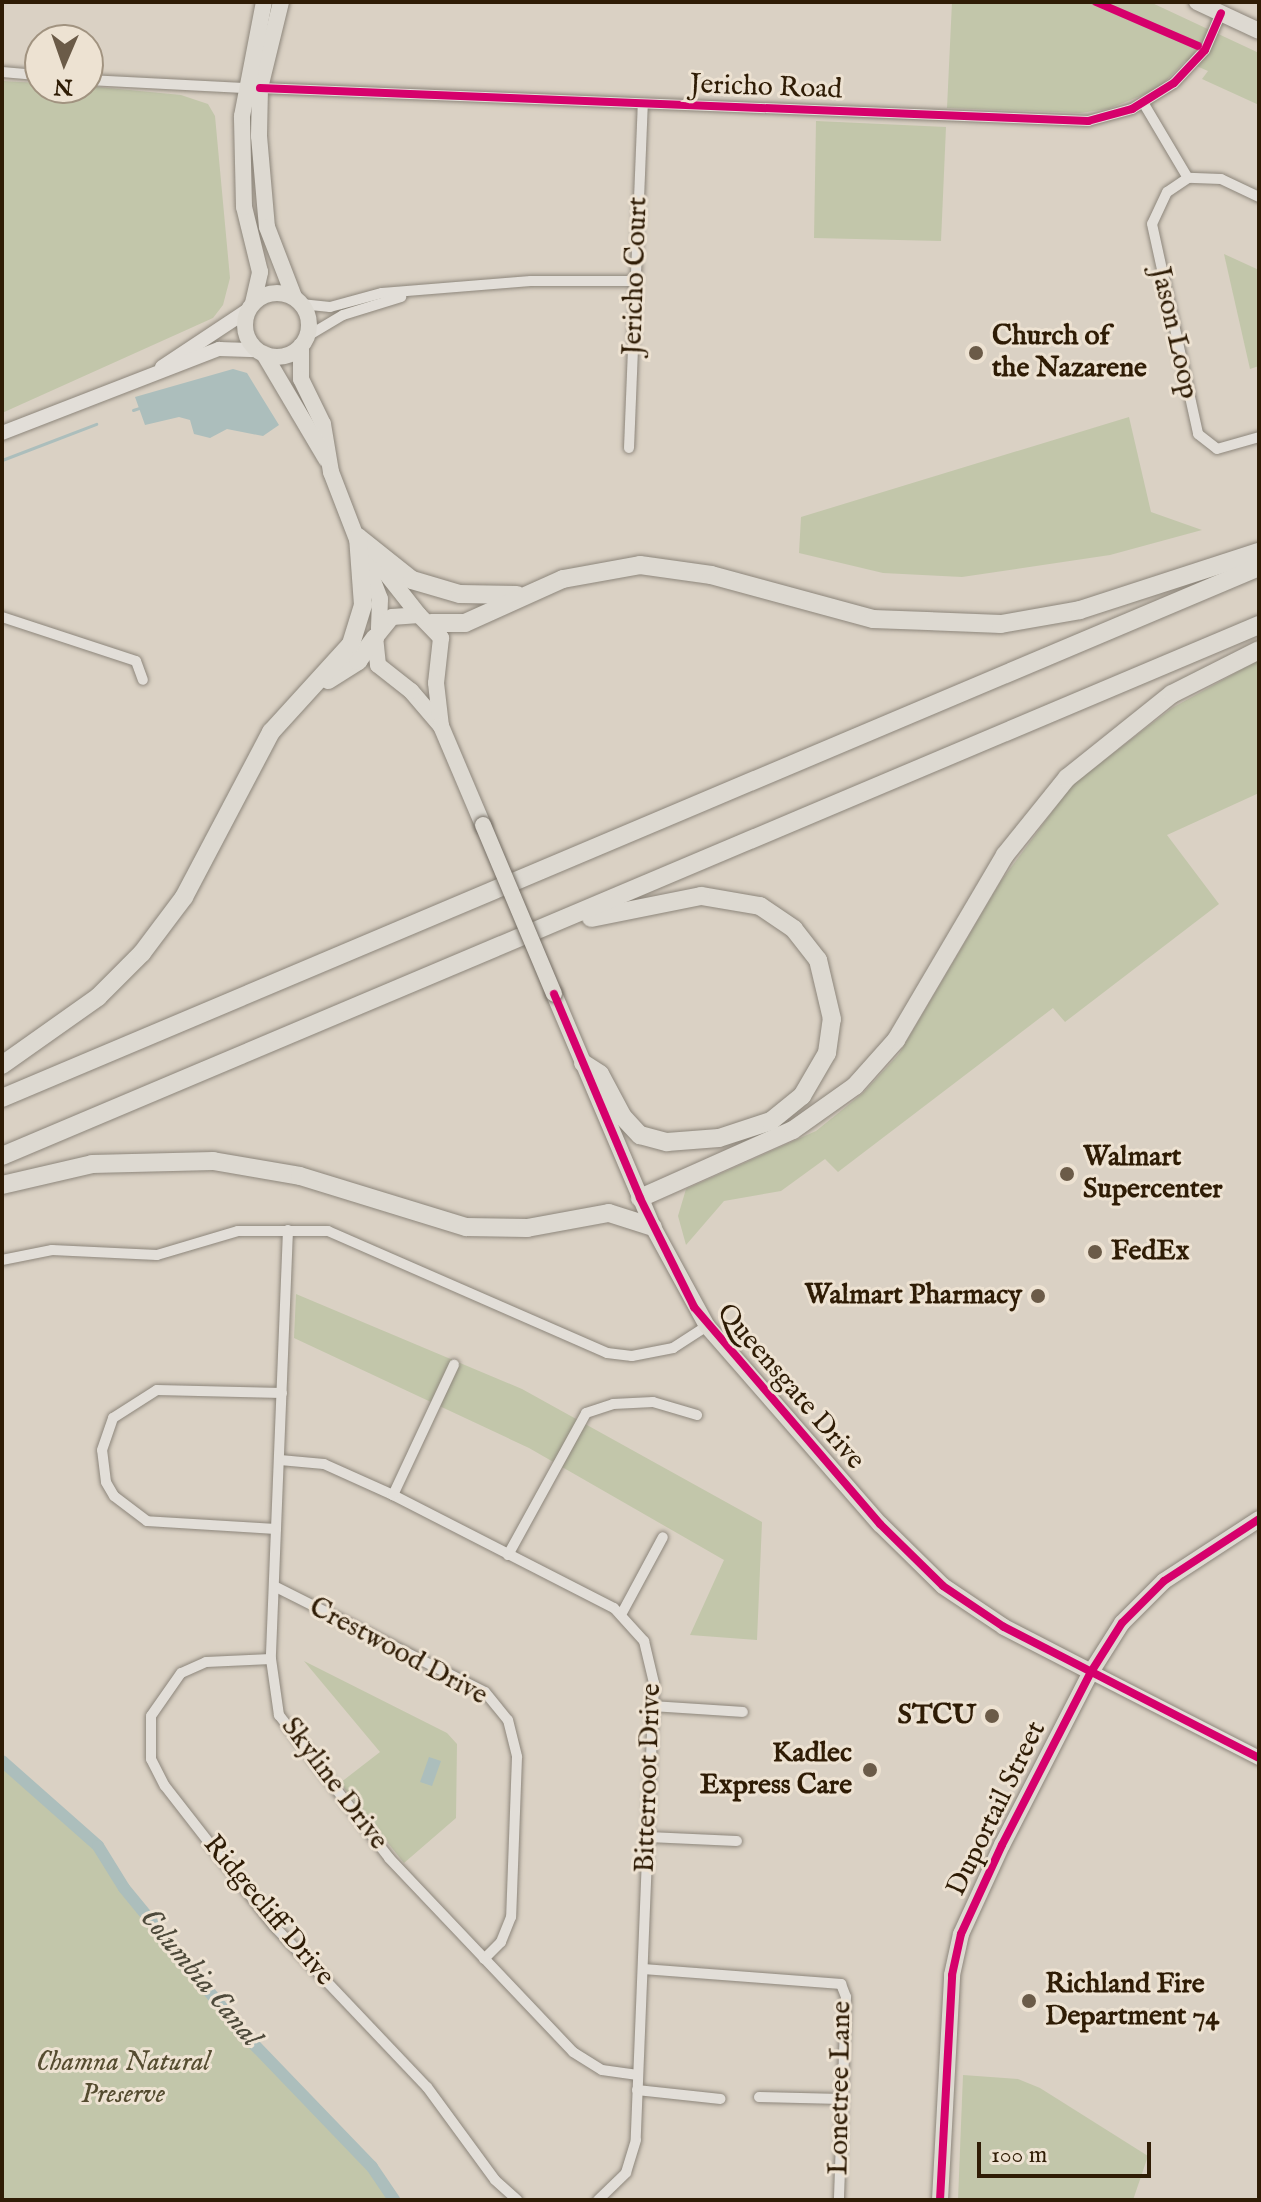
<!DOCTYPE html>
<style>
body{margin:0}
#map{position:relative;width:1261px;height:2202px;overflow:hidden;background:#dad1c4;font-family:"IM FELL English",serif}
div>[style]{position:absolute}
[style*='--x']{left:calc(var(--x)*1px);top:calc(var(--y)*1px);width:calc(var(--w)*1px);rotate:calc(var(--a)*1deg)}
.green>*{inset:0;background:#c2c6aa}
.water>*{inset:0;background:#acbebc}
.stream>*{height:3px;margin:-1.5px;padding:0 1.5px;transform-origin:1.5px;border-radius:1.5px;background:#acbebc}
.canal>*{height:12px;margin:-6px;padding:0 6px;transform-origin:6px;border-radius:6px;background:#acbebc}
.roads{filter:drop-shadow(0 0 2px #8d867b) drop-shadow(0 0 2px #8d867b)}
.street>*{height:10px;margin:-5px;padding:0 5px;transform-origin:5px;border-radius:5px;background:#e2ded8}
.secondary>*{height:14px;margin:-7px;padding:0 7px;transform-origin:7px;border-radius:7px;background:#e2ded8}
.primary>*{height:16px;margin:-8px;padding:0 8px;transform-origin:8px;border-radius:8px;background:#ddd9d1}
.primary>.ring{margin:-8px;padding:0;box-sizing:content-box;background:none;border:16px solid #ddd9d1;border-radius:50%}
.highway>*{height:18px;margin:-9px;padding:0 9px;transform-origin:9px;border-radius:9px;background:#ddd9d1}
.bridges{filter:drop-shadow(0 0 2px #746d63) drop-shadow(0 0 2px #746d63)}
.primary-bridge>*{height:16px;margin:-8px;padding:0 8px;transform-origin:8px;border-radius:8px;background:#ddd9d1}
.cycleway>*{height:8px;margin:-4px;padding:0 4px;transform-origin:4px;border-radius:4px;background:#d6006c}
.dots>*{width:22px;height:22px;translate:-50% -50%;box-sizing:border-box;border:4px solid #ede2d2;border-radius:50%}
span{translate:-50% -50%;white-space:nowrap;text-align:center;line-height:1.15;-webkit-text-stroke:6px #ede2d2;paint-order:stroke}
.street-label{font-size:28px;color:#2f1c05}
.poi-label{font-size:28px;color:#2f1c05;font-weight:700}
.left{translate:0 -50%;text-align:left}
.right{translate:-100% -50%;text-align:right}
.park-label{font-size:28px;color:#554c30;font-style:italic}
.water-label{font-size:30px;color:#4e4a3b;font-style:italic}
.frame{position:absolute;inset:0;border:4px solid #2f1c05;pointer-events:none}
.north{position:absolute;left:24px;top:24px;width:80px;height:80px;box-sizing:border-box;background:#ede2d2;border:2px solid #a19380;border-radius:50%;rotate:182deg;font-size:22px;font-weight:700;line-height:32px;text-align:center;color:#2f1c05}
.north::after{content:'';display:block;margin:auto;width:28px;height:36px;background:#6b5b48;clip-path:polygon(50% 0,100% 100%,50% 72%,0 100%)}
.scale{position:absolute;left:977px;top:2142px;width:174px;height:36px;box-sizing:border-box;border:4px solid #2f1c05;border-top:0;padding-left:10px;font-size:24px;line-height:28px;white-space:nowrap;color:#2f1c05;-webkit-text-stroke:6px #ede2d2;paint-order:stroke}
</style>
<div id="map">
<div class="green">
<i style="clip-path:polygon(952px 2px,1150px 2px,1259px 53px,1259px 105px,1202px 79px,1208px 71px,1185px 61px,1158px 89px,1108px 109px,1080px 113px,947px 108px)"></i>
<i style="clip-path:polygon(2px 81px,40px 83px,40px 88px,88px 86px,181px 95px,208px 104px,215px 116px,230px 278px,223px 305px,213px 318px,2px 413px)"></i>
<i style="clip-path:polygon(816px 121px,946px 127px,941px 241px,814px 238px)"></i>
<i style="clip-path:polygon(1224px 254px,1259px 270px,1259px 366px,1250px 369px)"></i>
<i style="clip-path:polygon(1129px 417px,1151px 512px,1202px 530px,1110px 555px,962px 577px,883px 573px,799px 553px,801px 517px)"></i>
<i style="clip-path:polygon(1259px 660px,1259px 793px,1167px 835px,1219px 904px,1065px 1022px,1053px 1008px,838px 1172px,825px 1159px,781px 1191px,724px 1201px,686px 1245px,678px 1216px,686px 1189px,816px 1131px,863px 1093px,899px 1054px,1001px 881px,1072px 785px,1172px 708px)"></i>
<i style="clip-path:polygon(296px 1294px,522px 1389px,762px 1522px,757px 1640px,690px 1635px,724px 1560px,529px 1448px,294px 1338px)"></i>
<i style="clip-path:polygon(304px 1661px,447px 1733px,457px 1744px,456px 1818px,404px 1863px,340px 1783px,380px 1752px)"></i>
<i style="clip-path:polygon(2px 1761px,98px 1846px,124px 1888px,243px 2033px,372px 2167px,394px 2200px,2px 2200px)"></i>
<i style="clip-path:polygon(963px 2075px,1018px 2079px,1040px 2088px,1148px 2156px,1133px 2200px,958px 2200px)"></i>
</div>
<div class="water">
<i style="clip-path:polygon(233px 369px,247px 373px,279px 425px,263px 436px,227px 429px,210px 438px,194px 434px,190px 420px,179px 417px,145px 425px,135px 397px)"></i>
<i style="clip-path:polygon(429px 1757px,441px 1761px,432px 1786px,420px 1782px)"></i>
</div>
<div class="stream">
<i style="--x:133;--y:410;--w:6;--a:-18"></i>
<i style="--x:2;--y:460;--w:101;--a:-21"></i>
</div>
<div class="canal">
<i style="--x:2;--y:1761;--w:128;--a:41.5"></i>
<i style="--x:98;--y:1846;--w:49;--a:58.2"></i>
<i style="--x:124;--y:1888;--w:188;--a:50.6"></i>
<i style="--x:243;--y:2033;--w:186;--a:46.1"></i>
<i style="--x:372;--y:2167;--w:40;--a:56"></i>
</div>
<div class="roads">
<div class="street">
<i style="--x:2;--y:72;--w:38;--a:5"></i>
<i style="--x:88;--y:80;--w:156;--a:2.9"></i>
<i style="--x:260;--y:88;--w:829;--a:2.28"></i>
<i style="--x:1088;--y:121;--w:46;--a:-15.3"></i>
<i style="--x:1132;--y:109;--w:49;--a:-31.8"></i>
<i style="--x:1174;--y:83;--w:45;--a:-46.8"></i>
<i style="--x:1205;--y:50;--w:40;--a:-66.6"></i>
<i style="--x:1144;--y:104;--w:86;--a:59.3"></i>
<i style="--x:1259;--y:197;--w:42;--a:-154.7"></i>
<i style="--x:1221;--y:179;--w:33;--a:-178"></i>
<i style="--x:1188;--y:178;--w:25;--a:146"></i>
<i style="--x:1167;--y:192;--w:35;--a:115"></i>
<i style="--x:1152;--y:224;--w:215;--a:77.6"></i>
<i style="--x:1198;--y:434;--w:24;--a:38"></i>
<i style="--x:1217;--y:449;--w:44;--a:-15.9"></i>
<i style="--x:301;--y:304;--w:29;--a:6"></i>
<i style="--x:330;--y:307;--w:54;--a:-15.1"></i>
<i style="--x:382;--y:293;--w:149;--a:-4.6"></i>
<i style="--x:531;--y:281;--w:105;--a:0"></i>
<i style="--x:306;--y:337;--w:43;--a:-30.7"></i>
<i style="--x:343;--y:315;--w:61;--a:-17.2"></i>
<i style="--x:629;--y:448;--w:343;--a:-87.7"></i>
<i style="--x:2;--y:617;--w:141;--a:18.2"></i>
<i style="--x:136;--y:661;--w:20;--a:70"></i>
<i style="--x:288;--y:1230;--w:429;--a:92.3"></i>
<i style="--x:271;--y:1659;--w:57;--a:81.9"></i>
<i style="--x:279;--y:1715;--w:180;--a:52.4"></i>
<i style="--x:389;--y:1858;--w:267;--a:46.5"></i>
<i style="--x:573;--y:2052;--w:34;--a:32"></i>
<i style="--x:602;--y:2070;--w:36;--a:8"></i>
<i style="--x:2;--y:1260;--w:51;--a:-11.3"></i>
<i style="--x:52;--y:1250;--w:105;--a:2.7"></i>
<i style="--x:157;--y:1255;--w:84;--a:-16.5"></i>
<i style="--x:238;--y:1231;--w:90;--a:0"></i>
<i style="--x:328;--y:1231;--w:305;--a:23.6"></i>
<i style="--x:607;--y:1353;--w:25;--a:7"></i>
<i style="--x:632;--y:1356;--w:42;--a:-11"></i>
<i style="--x:673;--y:1348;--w:40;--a:-32.9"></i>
<i style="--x:280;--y:1460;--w:44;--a:5.2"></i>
<i style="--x:324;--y:1464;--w:76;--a:24.2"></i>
<i style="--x:393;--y:1495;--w:248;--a:27.1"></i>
<i style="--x:614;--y:1608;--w:45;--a:47.7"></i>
<i style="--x:644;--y:1641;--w:43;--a:76.6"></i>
<i style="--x:654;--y:1683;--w:457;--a:92.3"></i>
<i style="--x:636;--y:2140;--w:34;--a:107"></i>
<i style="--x:626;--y:2173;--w:39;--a:136"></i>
<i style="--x:393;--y:1495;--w:144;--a:-64.9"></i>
<i style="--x:276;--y:1529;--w:129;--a:-176.5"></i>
<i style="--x:147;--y:1521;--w:41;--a:-142.9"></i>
<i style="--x:114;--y:1496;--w:16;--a:-120"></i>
<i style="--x:106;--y:1482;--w:32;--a:-97"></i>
<i style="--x:102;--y:1450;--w:34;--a:-71"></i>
<i style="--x:113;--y:1418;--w:52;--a:-32.5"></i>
<i style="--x:157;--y:1390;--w:125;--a:1.4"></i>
<i style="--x:508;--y:1555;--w:162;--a:-61.2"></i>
<i style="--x:586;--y:1413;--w:28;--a:-18"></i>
<i style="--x:613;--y:1404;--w:40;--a:-2.9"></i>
<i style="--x:653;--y:1402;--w:46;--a:16.5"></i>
<i style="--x:274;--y:1586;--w:236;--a:26.7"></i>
<i style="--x:485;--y:1692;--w:36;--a:51"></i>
<i style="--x:508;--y:1720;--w:38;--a:76"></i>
<i style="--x:517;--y:1757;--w:160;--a:92.1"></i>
<i style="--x:511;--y:1917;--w:27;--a:112"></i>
<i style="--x:501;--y:1942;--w:24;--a:135"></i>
<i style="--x:622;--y:1613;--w:86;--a:-61.7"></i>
<i style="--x:271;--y:1659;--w:65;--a:177.4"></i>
<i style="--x:206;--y:1662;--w:27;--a:156"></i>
<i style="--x:181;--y:1673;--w:52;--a:124.9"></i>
<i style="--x:151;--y:1716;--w:43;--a:90"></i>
<i style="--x:151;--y:1759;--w:30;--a:63"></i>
<i style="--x:165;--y:1786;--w:177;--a:52.1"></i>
<i style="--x:274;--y:1926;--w:222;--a:46.5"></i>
<i style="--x:427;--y:2087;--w:115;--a:53.8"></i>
<i style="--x:495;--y:2180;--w:30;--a:42"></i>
<i style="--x:653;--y:1706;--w:90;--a:3.8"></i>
<i style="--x:648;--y:1837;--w:89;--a:2.6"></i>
<i style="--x:643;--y:1969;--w:199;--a:4.3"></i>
<i style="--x:841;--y:1984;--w:14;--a:69"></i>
<i style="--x:846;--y:1997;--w:203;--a:92"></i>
<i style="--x:637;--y:2090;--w:84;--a:6.1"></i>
<i style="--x:759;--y:2097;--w:83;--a:1.4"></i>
</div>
<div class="secondary">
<i style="--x:162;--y:367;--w:103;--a:-33.5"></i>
<i style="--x:2;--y:433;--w:233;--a:-21.2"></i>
<i style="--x:219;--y:349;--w:38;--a:2"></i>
<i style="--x:1091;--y:1672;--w:189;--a:27.1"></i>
</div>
<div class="primary">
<i style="--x:281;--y:2;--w:89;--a:103.7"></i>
<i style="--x:260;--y:88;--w:48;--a:91.2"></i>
<i style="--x:259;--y:136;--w:91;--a:85"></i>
<i style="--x:267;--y:227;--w:75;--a:68.9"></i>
<i style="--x:1197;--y:2;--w:68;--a:25.1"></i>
<i class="ring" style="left:245px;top:293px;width:48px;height:48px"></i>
<i style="--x:253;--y:303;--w:32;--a:-77"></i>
<i style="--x:260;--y:272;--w:67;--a:-103.8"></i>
<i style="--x:244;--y:207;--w:91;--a:-91.3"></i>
<i style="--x:242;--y:116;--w:116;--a:-79.1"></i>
<i style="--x:301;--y:346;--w:33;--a:90"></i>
<i style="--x:301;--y:379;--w:50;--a:63.9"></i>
<i style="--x:323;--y:424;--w:49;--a:80.5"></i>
<i style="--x:331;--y:472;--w:136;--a:68.9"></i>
<i style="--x:380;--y:599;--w:30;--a:92"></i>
<i style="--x:264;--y:354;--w:122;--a:59.4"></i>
<i style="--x:366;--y:548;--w:85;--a:51.7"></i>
<i style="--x:441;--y:726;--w:46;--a:-130.6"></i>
<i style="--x:411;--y:691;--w:42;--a:-141.8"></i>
<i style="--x:378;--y:665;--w:27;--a:-96"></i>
<i style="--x:375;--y:638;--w:27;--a:-51"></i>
<i style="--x:392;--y:617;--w:27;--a:-4"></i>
<i style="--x:419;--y:615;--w:32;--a:46"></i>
<i style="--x:441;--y:638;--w:45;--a:96.3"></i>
<i style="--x:436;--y:683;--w:43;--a:83.4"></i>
<i style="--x:441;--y:726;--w:108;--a:67"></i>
<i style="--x:554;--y:994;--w:253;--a:67"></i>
<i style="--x:653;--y:1227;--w:113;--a:61.4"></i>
<i style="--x:707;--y:1326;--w:263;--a:48.9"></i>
<i style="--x:880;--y:1524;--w:88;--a:44.5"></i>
<i style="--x:943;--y:1586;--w:73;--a:33.9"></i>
<i style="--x:1004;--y:1627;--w:98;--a:27.3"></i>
<i style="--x:940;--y:2200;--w:225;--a:-86.9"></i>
<i style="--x:952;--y:1975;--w:42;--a:-77.6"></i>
<i style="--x:961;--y:1934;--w:98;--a:-65.3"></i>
<i style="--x:1002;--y:1845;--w:195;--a:-62.8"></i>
<i style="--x:1091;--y:1672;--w:58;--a:-57.7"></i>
<i style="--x:1122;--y:1623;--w:59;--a:-45"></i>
<i style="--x:1164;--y:1581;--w:113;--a:-33.1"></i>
</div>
<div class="highway">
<i style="--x:358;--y:537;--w:69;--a:38.5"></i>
<i style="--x:412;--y:580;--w:50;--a:16.3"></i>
<i style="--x:460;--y:594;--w:57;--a:1"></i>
<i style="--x:431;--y:623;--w:34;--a:0"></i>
<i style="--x:465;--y:623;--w:107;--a:-24.2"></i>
<i style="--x:563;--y:579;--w:78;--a:-10.3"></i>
<i style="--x:640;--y:565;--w:72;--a:8"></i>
<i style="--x:711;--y:575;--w:168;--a:15.2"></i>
<i style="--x:873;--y:619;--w:128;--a:2.2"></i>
<i style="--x:1001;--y:624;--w:80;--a:-10"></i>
<i style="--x:1080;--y:610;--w:188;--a:-18"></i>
<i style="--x:328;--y:680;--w:36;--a:-32"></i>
<i style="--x:358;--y:661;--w:29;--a:-54"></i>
<i style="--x:583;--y:1063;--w:20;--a:33"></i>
<i style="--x:600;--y:1074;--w:49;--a:61.9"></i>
<i style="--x:623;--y:1117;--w:25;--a:47"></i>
<i style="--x:640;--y:1135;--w:28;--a:15"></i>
<i style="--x:667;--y:1142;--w:52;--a:-4.4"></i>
<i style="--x:719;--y:1138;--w:55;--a:-18.1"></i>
<i style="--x:771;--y:1121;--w:40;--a:-39"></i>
<i style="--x:802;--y:1096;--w:50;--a:-59.8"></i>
<i style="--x:827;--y:1053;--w:34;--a:-82"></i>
<i style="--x:832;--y:1019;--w:61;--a:-103.3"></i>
<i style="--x:818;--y:960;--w:39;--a:-128"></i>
<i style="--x:794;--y:929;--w:41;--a:-145.9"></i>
<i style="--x:760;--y:906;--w:60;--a:-170.4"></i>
<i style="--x:701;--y:896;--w:112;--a:168.7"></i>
<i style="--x:2;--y:1065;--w:118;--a:-35.3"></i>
<i style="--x:98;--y:997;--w:62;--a:-45"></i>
<i style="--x:142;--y:953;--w:70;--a:-53.1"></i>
<i style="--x:184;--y:897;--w:187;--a:-62.2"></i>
<i style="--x:271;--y:732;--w:119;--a:-47.7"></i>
<i style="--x:351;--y:644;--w:41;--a:-72.9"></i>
<i style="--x:363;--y:605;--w:68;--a:-94.2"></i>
<i style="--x:2;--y:1098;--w:1365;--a:-22.9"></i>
<i style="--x:2;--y:1156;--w:1365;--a:-22.9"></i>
<i style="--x:2;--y:1185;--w:92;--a:-13.1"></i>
<i style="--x:92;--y:1164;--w:121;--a:-1.4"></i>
<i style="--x:213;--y:1161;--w:88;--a:9.8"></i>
<i style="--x:300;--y:1176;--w:174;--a:17.1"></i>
<i style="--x:466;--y:1227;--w:61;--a:0.9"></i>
<i style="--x:527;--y:1228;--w:83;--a:-10.4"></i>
<i style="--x:609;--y:1213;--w:46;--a:17.7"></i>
<i style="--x:640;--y:1198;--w:167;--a:-24"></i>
<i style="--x:793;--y:1130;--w:76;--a:-35.4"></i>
<i style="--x:855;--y:1086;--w:62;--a:-48.3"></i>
<i style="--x:896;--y:1040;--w:215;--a:-59.5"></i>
<i style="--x:1005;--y:855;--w:99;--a:-51.2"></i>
<i style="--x:1067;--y:778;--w:134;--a:-38.7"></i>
<i style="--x:1172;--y:694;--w:97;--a:-26.8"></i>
</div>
</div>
<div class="bridges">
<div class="primary-bridge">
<i style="--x:483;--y:825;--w:183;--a:67.2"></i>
</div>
</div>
<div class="cycleway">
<i style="--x:1096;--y:2;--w:111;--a:23.3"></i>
<i style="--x:260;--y:88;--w:829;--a:2.28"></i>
<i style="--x:1088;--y:121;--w:46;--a:-15.3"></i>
<i style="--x:1132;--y:109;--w:49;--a:-31.8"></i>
<i style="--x:1174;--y:83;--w:45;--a:-46.8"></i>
<i style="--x:1205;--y:50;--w:40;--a:-66.6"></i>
<i style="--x:554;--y:994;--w:221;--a:67.1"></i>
<i style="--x:640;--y:1198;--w:122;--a:63.6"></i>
<i style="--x:694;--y:1307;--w:286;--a:49.4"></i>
<i style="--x:880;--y:1524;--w:88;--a:44.5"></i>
<i style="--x:943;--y:1586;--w:73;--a:33.9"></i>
<i style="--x:1004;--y:1627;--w:287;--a:27.2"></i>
<i style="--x:940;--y:2200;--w:225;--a:-86.9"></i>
<i style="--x:952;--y:1975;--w:42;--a:-77.6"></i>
<i style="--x:961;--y:1934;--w:98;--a:-65.3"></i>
<i style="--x:1002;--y:1845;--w:195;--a:-62.8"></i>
<i style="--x:1091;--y:1672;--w:58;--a:-57.7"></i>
<i style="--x:1122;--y:1623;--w:59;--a:-45"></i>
<i style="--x:1164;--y:1581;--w:113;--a:-33.1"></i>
</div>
<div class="dots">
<i style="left:976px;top:353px;background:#6b5b48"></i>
<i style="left:1067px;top:1174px;background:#6b5b48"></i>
<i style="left:1095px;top:1252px;background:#6b5b48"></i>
<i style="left:1038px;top:1296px;background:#6b5b48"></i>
<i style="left:992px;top:1716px;background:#6b5b48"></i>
<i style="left:870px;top:1770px;background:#6b5b48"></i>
<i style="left:1029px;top:2001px;background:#6b5b48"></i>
</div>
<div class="street-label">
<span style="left:766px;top:88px;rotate:2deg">Jericho Road</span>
<span style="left:636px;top:276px;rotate:-88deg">Jericho Court</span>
<span style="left:1174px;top:333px;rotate:77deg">Jason Loop</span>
<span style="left:790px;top:1387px;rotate:49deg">Queensgate Drive</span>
<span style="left:398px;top:1652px;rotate:28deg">Crestwood Drive</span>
<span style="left:649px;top:1778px;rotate:-88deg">Bitterroot Drive</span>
<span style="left:334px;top:1784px;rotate:53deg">Skyline Drive</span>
<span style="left:997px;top:1809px;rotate:-64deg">Duportail Street</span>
<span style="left:268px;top:1911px;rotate:50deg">Ridgecliff Drive</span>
<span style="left:841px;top:2088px;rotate:-89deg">Lonetree Lane</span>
</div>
<div class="poi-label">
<span class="left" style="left:992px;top:353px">Church of<br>the Nazarene</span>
<span class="left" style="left:1083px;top:1174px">Walmart<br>Supercenter</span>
<span class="left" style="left:1111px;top:1252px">FedEx</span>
<span class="right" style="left:1022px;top:1296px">Walmart Pharmacy</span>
<span class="right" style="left:976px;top:1716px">STCU</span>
<span class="right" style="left:852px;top:1770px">Kadlec<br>Express Care</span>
<span class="left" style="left:1045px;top:2001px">Richland Fire<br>Department 74</span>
</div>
<div class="park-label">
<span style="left:123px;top:2079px">Chamna Natural<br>Preserve</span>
</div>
<div class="water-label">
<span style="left:200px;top:1978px;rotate:50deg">Columbia Canal</span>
</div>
<div class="frame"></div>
<div class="north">N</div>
<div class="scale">100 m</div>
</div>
